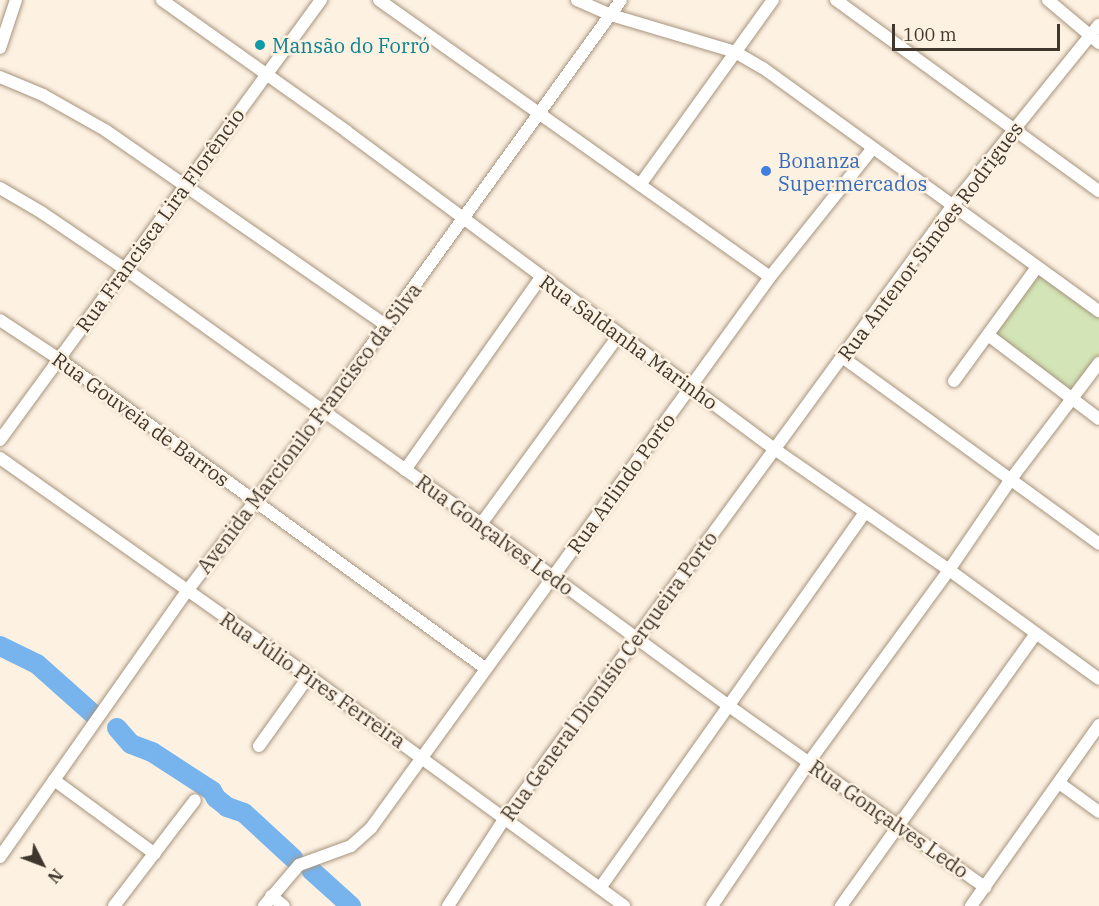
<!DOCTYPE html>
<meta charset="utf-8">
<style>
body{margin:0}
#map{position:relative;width:1099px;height:906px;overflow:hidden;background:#fdf1e2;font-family:"IBM Plex Serif",serif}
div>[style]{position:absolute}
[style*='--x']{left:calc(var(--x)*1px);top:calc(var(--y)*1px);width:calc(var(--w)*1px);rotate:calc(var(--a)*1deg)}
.green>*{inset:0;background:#d3e5b7}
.river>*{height:20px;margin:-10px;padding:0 10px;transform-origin:10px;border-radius:10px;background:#77b3ed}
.roads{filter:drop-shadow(0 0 2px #a6947d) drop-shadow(0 0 2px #a6947d)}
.minor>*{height:12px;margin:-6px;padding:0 6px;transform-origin:6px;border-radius:6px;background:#fff}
.dots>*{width:16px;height:16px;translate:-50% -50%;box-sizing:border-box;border:3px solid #fdf1e2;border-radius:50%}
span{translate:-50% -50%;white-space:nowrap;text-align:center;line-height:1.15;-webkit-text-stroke:5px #fdf1e2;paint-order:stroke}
.culture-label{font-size:20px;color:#0d838f}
.left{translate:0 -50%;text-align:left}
.shop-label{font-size:20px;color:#366cbe}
.street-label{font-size:20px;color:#3f372d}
.north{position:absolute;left:12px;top:834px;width:60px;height:60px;-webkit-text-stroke:4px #fdf1e2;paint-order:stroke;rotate:132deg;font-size:16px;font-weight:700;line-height:24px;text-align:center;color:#3f372d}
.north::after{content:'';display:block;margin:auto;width:21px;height:27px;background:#3f372d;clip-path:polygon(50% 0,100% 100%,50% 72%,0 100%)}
.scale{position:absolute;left:892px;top:24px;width:168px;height:27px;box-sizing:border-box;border:3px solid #3f372d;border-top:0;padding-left:8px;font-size:18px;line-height:21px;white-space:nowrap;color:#3f372d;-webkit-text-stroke:4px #fdf1e2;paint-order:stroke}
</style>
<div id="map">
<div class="green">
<i style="clip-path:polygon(1037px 267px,1099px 311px,1099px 363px,1073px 398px,988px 335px)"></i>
</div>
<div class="river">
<i style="--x:0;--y:646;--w:41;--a:25.9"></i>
<i style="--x:37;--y:664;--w:74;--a:41.7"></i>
<i style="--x:117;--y:728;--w:21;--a:49"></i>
<i style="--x:131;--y:744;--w:22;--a:21"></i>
<i style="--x:152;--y:752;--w:72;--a:33"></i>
<i style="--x:212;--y:791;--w:8;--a:60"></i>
<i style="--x:216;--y:798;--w:14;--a:39"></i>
<i style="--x:227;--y:807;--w:18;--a:19"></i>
<i style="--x:244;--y:813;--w:67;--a:42.6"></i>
<i style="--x:311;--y:870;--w:54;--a:42"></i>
</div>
<div class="roads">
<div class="minor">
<i style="--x:162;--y:0;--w:226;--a:35.4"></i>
<i style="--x:346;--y:131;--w:532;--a:36.59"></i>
<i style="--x:773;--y:448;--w:214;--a:34.7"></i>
<i style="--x:949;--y:570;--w:185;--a:36"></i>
<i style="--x:379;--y:0;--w:479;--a:35.3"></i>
<i style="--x:577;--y:0;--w:37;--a:24"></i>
<i style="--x:611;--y:15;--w:129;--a:16.6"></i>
<i style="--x:735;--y:52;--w:32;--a:30"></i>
<i style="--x:763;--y:68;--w:415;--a:35.9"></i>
<i style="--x:836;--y:0;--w:325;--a:36"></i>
<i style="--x:1048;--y:0;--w:67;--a:40.1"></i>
<i style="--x:0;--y:48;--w:51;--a:-71.6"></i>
<i style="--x:0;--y:77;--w:47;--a:22.7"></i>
<i style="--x:43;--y:95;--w:71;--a:29.4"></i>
<i style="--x:105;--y:130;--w:342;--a:34.8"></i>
<i style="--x:640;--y:185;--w:228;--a:-54.3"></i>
<i style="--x:0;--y:188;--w:48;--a:30.3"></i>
<i style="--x:41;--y:212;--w:102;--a:34.2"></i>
<i style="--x:125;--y:269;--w:438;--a:35.6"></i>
<i style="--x:481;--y:524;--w:308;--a:36.3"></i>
<i style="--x:729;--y:706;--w:314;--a:35.3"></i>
<i style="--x:0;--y:320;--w:71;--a:33.5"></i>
<i style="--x:59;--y:359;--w:526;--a:35.96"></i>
<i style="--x:988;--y:335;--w:139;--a:37.1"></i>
<i style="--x:842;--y:357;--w:318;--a:36"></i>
<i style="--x:954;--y:381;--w:141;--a:-53.9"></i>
<i style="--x:0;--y:440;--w:545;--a:-53.89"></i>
<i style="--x:0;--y:458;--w:378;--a:35.2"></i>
<i style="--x:309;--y:676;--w:390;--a:36.1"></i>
<i style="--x:405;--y:470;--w:236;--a:-54.8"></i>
<i style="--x:481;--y:524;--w:234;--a:-53.9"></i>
<i style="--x:259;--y:746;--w:86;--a:-54.5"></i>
<i style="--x:54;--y:780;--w:125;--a:36.2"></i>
<i style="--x:1059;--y:783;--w:49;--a:35.9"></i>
<i style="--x:0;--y:857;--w:325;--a:-54.9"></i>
<i style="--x:187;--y:591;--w:225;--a:-52.8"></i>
<i style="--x:323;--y:412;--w:508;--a:-54.12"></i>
<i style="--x:600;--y:888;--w:460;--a:-54.8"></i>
<i style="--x:271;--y:896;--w:16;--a:38"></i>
<i style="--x:114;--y:906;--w:133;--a:-52.6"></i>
<i style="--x:264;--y:906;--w:54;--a:-49.5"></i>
<i style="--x:299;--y:865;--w:55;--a:-20.1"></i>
<i style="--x:351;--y:846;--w:27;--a:-42"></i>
<i style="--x:371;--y:828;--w:680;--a:-54.09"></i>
<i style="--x:770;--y:277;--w:165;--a:-51.4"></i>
<i style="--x:448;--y:906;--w:105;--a:-57.1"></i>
<i style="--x:505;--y:818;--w:759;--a:-53.84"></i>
<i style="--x:953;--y:205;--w:232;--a:-51"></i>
<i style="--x:712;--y:906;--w:174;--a:-56"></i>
<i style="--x:809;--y:762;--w:238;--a:-53.9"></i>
<i style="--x:949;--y:570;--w:110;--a:-55.7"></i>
<i style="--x:1011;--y:479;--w:146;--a:-52.8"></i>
<i style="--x:841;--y:906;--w:335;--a:-54.4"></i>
<i style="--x:971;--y:906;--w:222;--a:-54.7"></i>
</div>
</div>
<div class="dots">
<i style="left:260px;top:45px;background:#0f9aa8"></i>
<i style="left:766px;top:171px;background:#3f7fe0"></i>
</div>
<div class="culture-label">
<span class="left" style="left:272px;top:45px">Mansão do Forró</span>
</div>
<div class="shop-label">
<span class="left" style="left:778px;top:172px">Bonanza<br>Supermercados</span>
</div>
<div class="street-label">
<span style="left:160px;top:220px;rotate:-54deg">Rua Francisca Lira Florêncio</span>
<span style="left:930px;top:241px;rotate:-53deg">Rua Antenor Simões Rodrigues</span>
<span style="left:629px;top:342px;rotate:36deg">Rua Saldanha Marinho</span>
<span style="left:141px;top:419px;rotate:36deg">Rua Gouveia de Barros</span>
<span style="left:309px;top:428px;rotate:-53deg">Avenida Marcionilo Francisco da Silva</span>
<span style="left:621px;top:483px;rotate:-54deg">Rua Arlindo Porto</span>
<span style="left:495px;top:535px;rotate:36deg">Rua Gonçalves Ledo</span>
<span style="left:609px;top:676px;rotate:-54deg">Rua General Dionísio Cerqueira Porto</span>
<span style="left:313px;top:680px;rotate:35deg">Rua Júlio Pires Ferreira</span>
<span style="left:889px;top:819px;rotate:35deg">Rua Gonçalves Ledo</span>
</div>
<div class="north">N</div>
<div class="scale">100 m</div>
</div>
